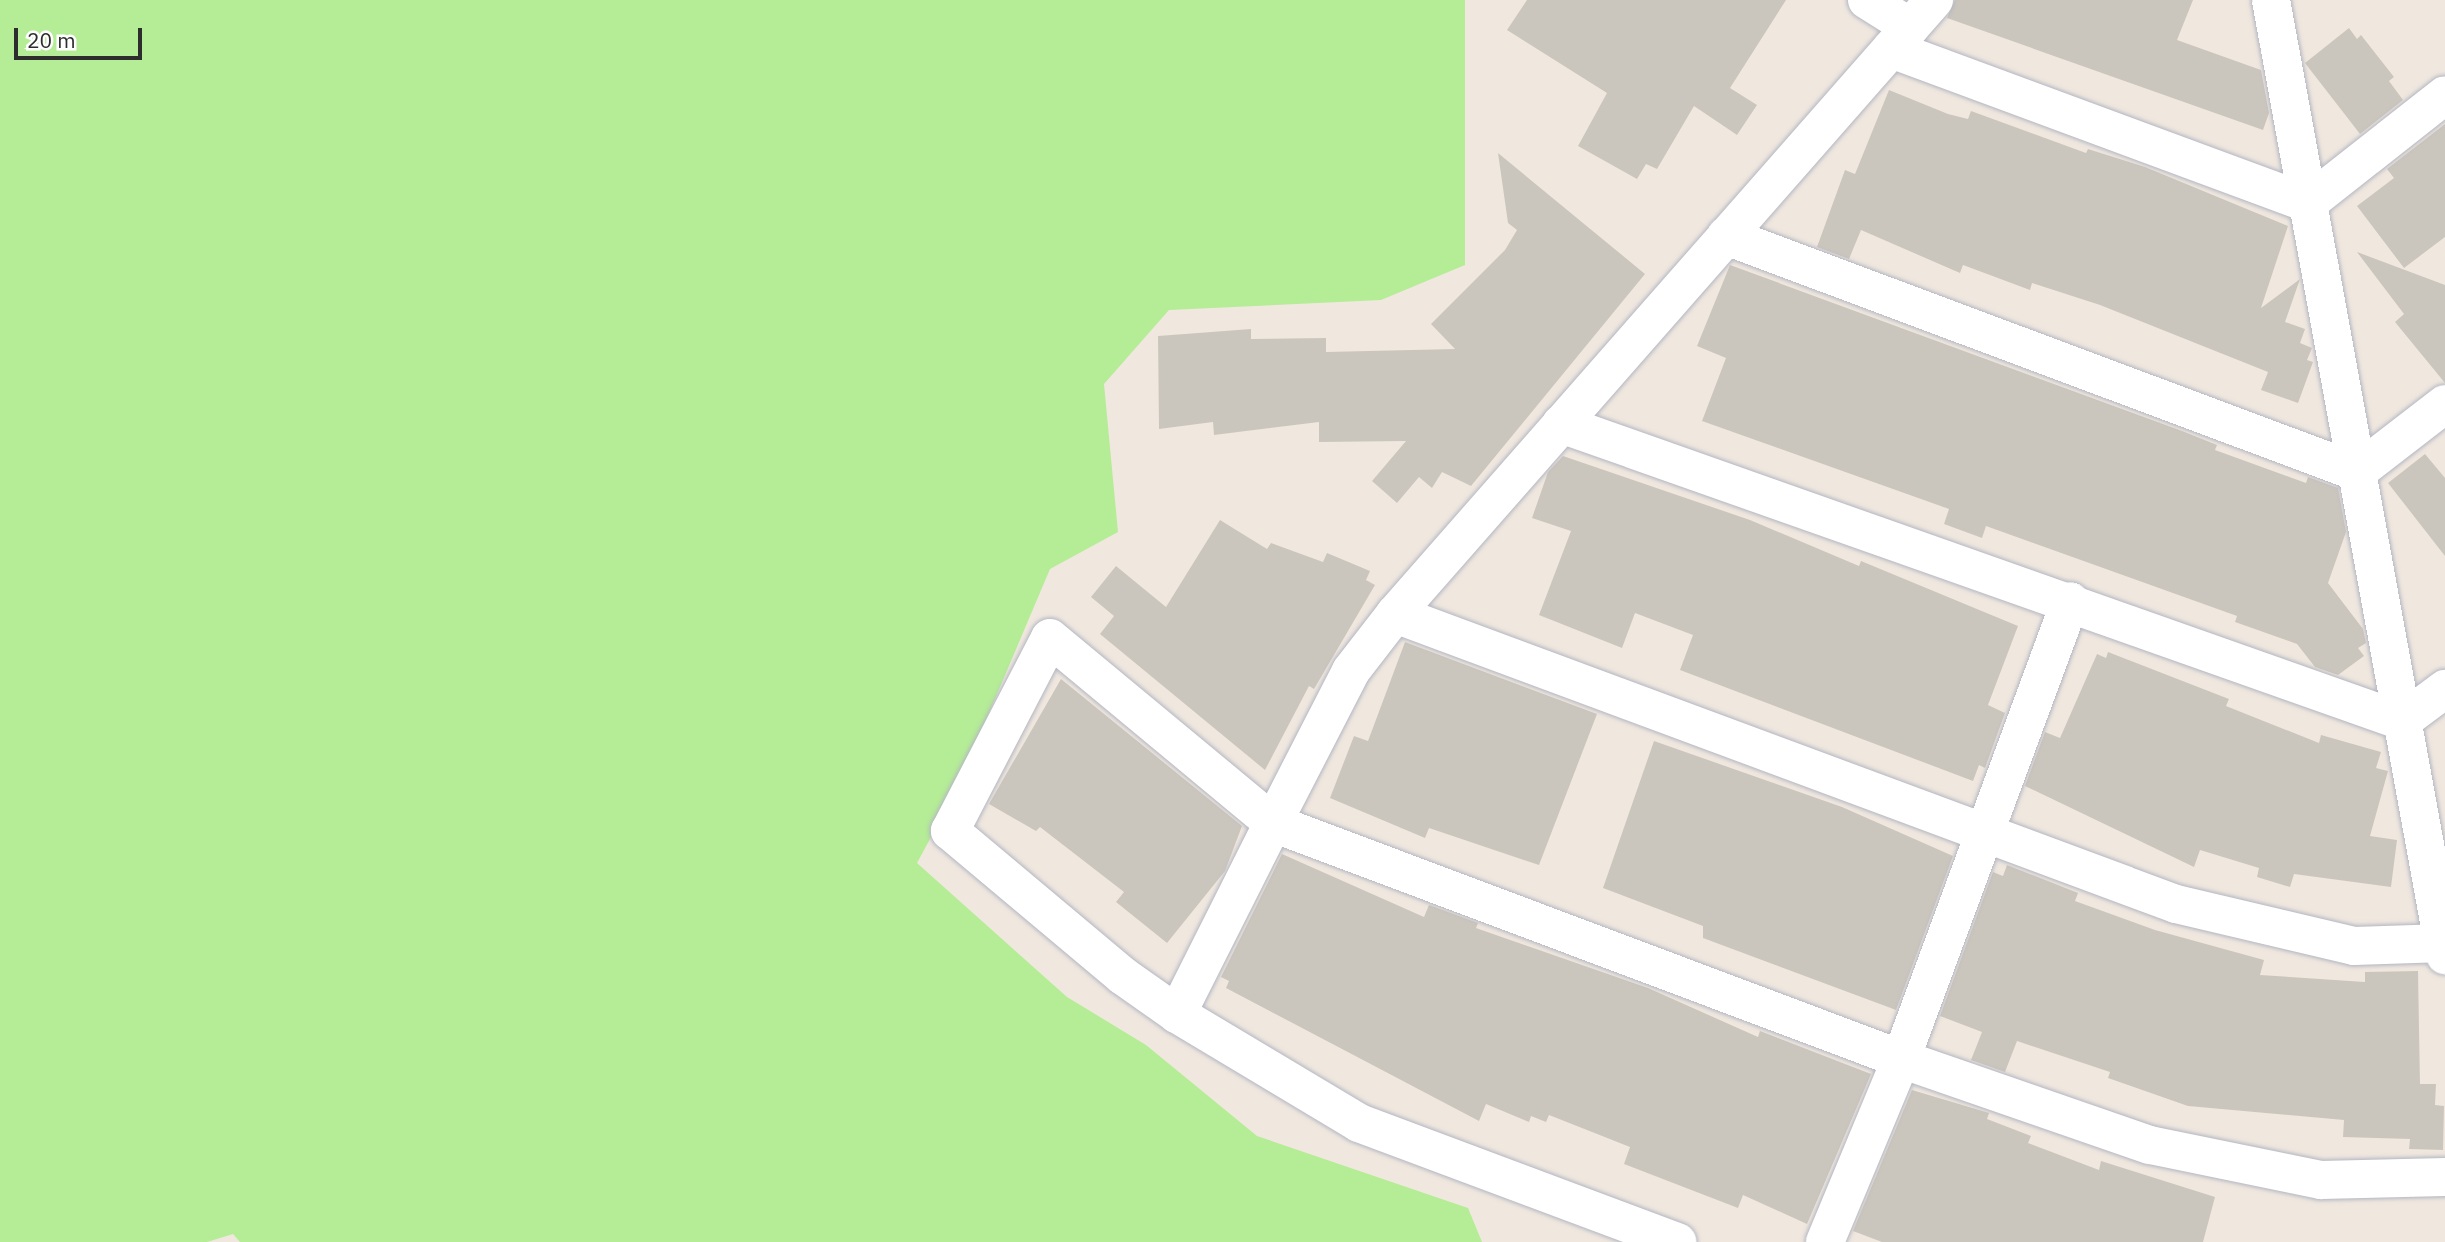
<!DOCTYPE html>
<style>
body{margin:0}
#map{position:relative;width:2445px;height:1242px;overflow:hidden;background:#f0e8df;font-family:"IBM Plex Sans",sans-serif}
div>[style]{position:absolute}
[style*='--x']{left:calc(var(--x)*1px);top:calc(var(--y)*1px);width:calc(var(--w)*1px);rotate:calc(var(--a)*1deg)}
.green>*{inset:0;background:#b5ec96}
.building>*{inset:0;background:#cbc6bd}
.roads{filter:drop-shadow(0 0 2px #b3b6c2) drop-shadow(0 0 2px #b3b6c2)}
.minor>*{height:38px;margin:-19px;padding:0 19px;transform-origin:19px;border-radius:19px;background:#fff}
.tertiary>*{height:38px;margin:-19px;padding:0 19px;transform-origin:19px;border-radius:19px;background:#fff}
span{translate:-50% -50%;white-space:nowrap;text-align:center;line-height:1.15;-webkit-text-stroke:7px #fff;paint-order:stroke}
.scale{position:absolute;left:14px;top:28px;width:128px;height:32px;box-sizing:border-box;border:4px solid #2d2d2d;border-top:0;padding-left:9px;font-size:21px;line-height:24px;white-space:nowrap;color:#2d2d2d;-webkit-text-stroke:5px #fff;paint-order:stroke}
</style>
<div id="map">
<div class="green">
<i style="clip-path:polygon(0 0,1465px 0,1465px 265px,1381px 300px,1169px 310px,1104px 384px,1118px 532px,1050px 569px,956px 791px,917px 863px,1067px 997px,1146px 1045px,1257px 1136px,1468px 1208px,1482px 1242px,240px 1242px,233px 1234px,207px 1242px,0 1242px)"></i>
</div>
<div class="building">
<i style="clip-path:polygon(1527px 0,1786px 0,1730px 88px,1757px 105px,1737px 135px,1694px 106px,1657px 169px,1646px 164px,1637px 179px,1578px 146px,1607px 93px,1507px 30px)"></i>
<i style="clip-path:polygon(1955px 0,2193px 0,2177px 40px,2261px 70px,2269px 113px,2263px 130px,1947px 18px)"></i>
<i style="clip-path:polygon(2349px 28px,2357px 39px,2361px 35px,2394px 77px,2389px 81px,2403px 100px,2360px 134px,2305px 63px)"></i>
<i style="clip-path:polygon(1889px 90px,1948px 114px,1968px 119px,1971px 111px,2086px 153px,2088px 149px,2145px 167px,2288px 226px,2261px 308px,2300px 279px,2285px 322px,2305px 329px,2300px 343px,2312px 348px,2307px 360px,2313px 362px,2298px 403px,2261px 390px,2268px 372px,2100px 305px,2032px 283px,2030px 290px,1963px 265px,1960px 273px,1861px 230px,1849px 259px,1817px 247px,1845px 170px,1855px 174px)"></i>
<i style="clip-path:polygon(2445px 124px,2445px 237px,2404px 268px,2357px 206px,2394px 178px,2387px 169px)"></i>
<i style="clip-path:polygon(1498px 153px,1645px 274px,1471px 486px,1442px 472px,1432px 488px,1419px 477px,1397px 503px,1372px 481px,1406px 441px,1319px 442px,1319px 422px,1214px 435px,1213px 422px,1159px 429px,1158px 336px,1251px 329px,1251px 339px,1326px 338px,1326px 352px,1455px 349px,1431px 324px,1505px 250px,1517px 230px,1508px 223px)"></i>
<i style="clip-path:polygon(2357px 252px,2445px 285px,2445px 383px,2395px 322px,2404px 314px)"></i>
<i style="clip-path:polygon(1730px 265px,2182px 431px,2217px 445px,2215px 450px,2306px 483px,2308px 477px,2338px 488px,2346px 532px,2328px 583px,2363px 629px,2366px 643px,2358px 648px,2364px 656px,2338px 675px,2315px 667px,2297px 644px,2235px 622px,2237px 616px,1986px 526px,1982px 538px,1944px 524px,1949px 509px,1702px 421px,1726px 358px,1697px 346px)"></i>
<i style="clip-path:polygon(2425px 454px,2445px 478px,2445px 556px,2388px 483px)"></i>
<i style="clip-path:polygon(1563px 456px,1750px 520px,1859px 566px,1861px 561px,2018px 626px,1988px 705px,2005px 713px,1985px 768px,1979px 765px,1973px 781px,1680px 670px,1693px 635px,1635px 613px,1622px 648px,1539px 615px,1571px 531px,1532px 518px,1548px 472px)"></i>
<i style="clip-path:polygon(1220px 520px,1267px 549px,1271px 543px,1323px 562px,1327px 553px,1370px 571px,1366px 580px,1375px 585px,1314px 689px,1309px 686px,1265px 770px,1100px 634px,1114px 616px,1091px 597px,1116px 566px,1166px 607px)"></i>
<i style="clip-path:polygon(1405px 642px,1597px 714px,1539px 865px,1429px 828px,1425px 838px,1330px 798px,1354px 736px,1368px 741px)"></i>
<i style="clip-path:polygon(2108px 652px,2229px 699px,2226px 706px,2319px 743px,2321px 735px,2381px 752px,2376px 768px,2388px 771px,2370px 836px,2397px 840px,2391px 887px,2294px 874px,2290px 887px,2257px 877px,2259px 868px,2200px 850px,2194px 867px,2025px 786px,2045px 732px,2060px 738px,2097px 654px,2106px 658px)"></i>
<i style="clip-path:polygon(1061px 679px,1242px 826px,1225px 871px,1167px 943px,1116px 902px,1124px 892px,1040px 827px,1036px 831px,989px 804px)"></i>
<i style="clip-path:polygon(1654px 741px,1842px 807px,1953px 856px,1896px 1010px,1703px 938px,1703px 926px,1603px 888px)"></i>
<i style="clip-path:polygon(1282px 854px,1424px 917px,1429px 905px,1478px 923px,1476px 928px,1648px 988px,1758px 1037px,1760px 1031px,1871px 1074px,1807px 1224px,1743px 1195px,1738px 1208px,1624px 1164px,1630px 1147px,1549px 1115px,1546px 1122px,1531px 1116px,1529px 1122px,1486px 1104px,1479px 1121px,1226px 988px,1229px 981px,1221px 977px)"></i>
<i style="clip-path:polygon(2007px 865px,2078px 893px,2075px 901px,2155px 930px,2264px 960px,2260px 975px,2365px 982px,2365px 972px,2418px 971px,2420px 1084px,2436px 1084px,2435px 1105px,2444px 1106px,2443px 1150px,2409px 1149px,2410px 1139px,2343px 1137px,2344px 1120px,2188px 1106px,2108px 1078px,2110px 1072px,2017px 1041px,2005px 1072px,1971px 1060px,1982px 1032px,1940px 1016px,1993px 872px,2003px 876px)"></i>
<i style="clip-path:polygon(1912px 1090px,1989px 1113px,1987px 1119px,2031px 1136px,2028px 1143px,2099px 1170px,2101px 1161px,2215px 1197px,2203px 1242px,1882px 1242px,1853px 1231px)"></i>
</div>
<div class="roads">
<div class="minor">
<i style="--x:1867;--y:0;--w:51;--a:32.1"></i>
<i style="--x:1934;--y:0;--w:817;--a:131.28"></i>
<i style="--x:1395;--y:614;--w:72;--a:127.7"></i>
<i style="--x:1351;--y:671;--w:171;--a:117.2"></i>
<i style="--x:1273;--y:823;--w:214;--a:116.7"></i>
<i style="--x:1177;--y:1014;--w:66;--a:-144.9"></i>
<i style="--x:1123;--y:976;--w:226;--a:-140"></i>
<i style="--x:950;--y:831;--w:217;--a:-62.6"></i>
<i style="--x:1050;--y:638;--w:290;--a:39.7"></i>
<i style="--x:1273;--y:823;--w:671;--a:20.6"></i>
<i style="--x:1901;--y:1059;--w:263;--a:19.1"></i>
<i style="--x:2150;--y:1145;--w:175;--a:11.6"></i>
<i style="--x:2321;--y:1180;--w:124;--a:-1.4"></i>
<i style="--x:2271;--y:0;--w:971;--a:79.67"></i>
<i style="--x:1891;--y:49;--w:445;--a:20.3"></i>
<i style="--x:2308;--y:203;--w:174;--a:-38.2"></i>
<i style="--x:1726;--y:236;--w:674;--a:20.51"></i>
<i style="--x:2357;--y:472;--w:111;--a:-37.7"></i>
<i style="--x:1561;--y:424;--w:892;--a:19.45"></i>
<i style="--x:2402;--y:721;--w:54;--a:-36.7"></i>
<i style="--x:1395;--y:614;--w:833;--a:20.37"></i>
<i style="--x:2176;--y:904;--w:183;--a:13.3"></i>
<i style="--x:2354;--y:946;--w:91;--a:-1.9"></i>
<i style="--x:1825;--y:1242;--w:198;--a:-67.4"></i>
<i style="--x:1901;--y:1059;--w:488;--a:-69.7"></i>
</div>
<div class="tertiary">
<i style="--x:1177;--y:1014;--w:212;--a:30.9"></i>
<i style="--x:1359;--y:1123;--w:340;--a:20.5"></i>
</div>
</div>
<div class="scale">20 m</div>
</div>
